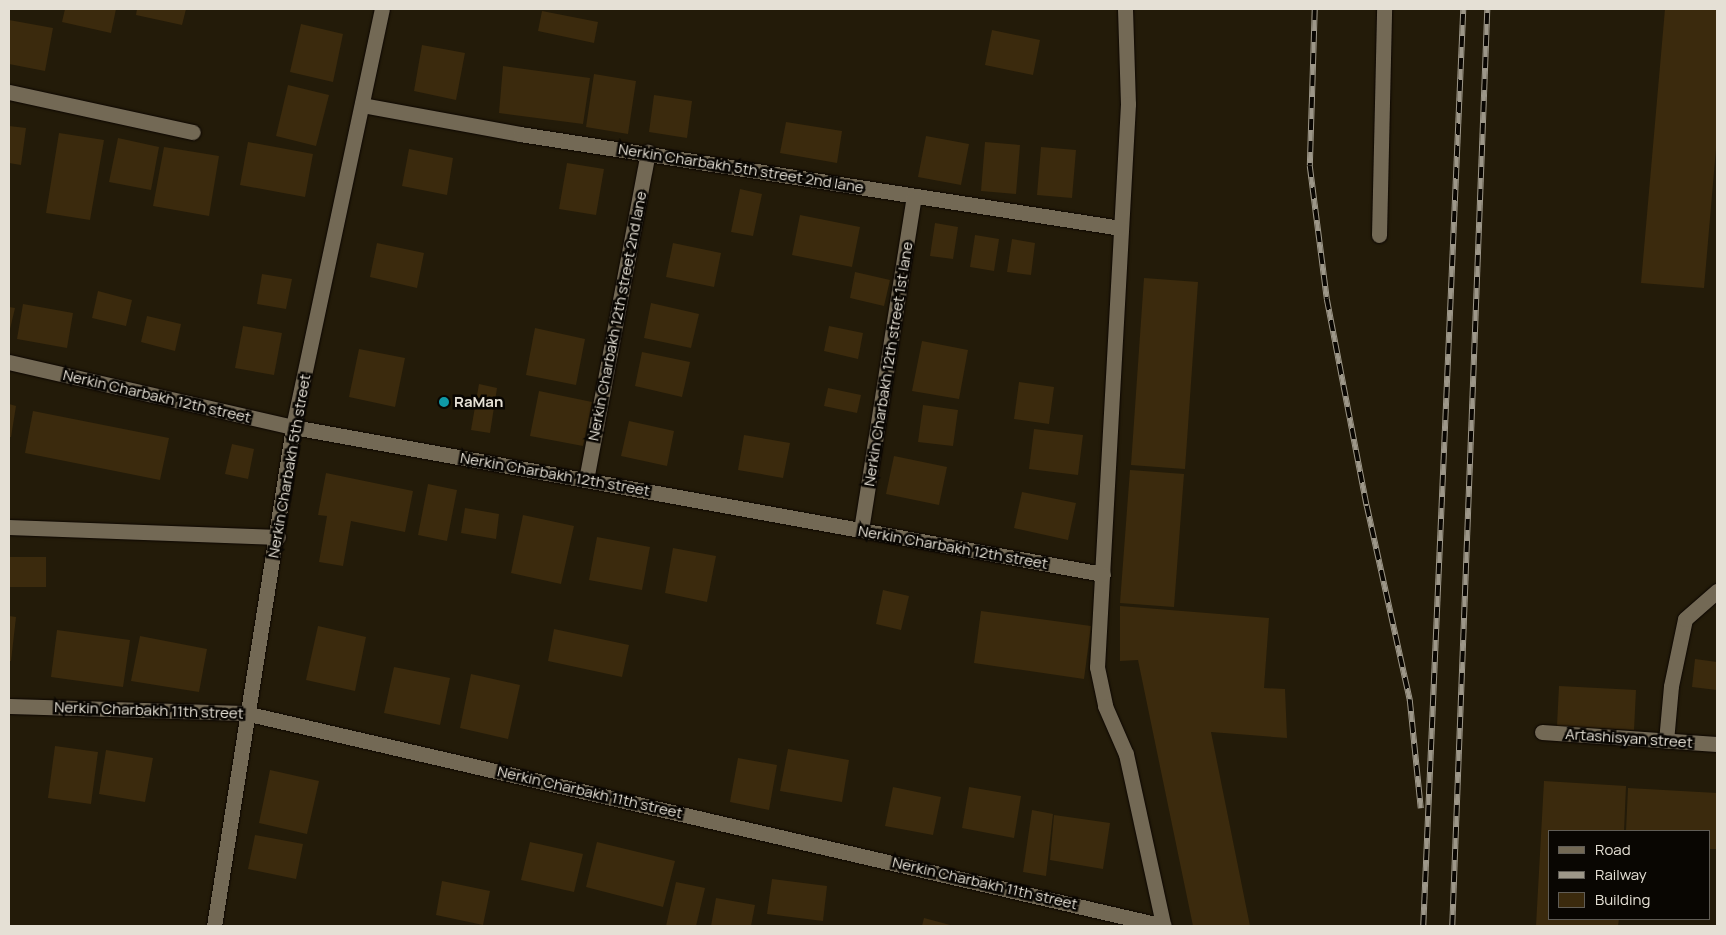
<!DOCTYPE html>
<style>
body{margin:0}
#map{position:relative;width:1726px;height:935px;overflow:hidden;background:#231b09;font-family:Manrope,sans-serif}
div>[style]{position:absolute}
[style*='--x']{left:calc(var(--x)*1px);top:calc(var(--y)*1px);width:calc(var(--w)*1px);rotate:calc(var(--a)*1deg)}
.building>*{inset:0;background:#3b2a0d}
.roads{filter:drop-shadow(0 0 1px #0c0600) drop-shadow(0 0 1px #0c0600)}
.minor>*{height:15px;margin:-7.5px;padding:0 7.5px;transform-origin:7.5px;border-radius:7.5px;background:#736955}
.rail>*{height:5.5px;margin-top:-2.75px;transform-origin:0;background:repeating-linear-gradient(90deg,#090602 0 11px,#9d9789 0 22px);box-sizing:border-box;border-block:1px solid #9d9789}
.dots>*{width:14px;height:14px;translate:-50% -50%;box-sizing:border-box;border:2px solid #090602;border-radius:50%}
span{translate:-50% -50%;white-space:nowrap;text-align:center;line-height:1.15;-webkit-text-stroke:5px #090602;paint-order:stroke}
.street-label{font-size:15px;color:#e5e0d5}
.poi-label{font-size:15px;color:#e5e0d5;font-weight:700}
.left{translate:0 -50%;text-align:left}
.frame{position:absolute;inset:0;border:10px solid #e5e0d5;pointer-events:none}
.legend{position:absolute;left:1548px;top:830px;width:162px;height:90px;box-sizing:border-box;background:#090602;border:1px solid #615d56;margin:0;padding:6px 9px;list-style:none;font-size:15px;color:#e5e0d5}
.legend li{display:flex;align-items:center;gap:10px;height:25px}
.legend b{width:25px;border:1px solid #615d56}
</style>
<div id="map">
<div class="building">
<i style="clip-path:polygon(65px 9px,116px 9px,111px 33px,62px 22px)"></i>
<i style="clip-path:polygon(137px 9px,186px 9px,182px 25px,136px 15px)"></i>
<i style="clip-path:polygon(1665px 9px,1717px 9px,1717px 137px,1704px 288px,1641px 283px)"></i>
<i style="clip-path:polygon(542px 11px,598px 22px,594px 43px,538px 31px)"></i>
<i style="clip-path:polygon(9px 20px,53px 28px,45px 71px,9px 64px)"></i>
<i style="clip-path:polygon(301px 24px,343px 34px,333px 82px,290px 72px)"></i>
<i style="clip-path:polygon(992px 30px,1040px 40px,1033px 75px,985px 65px)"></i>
<i style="clip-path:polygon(422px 45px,465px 53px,456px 100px,414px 91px)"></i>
<i style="clip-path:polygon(503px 66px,590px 78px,583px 124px,499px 113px)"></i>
<i style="clip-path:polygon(594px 74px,636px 81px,628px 134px,586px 127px)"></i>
<i style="clip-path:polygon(288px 85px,329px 95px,316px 146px,276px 136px)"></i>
<i style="clip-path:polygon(654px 95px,692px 101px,687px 138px,649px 132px)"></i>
<i style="clip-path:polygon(786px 122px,842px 131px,837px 163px,780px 153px)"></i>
<i style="clip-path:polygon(9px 126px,26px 128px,21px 165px,9px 163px)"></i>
<i style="clip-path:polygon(59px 133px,104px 140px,90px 220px,46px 213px)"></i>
<i style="clip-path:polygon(926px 136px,969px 144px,961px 185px,918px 177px)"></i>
<i style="clip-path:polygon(118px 138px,159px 147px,151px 190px,109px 182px)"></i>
<i style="clip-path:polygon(248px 142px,313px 154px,305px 197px,240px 185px)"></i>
<i style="clip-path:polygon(985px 142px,1020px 145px,1016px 194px,981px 191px)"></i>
<i style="clip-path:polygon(164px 147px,219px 156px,209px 216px,153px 206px)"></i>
<i style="clip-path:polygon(1041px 147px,1076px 150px,1072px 198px,1037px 195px)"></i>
<i style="clip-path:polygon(409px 149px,453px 158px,447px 195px,402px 186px)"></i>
<i style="clip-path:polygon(567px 163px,604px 169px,596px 215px,559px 209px)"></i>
<i style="clip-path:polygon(740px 189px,762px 194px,753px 236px,731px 232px)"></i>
<i style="clip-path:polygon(800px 215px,860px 227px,852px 267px,792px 255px)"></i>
<i style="clip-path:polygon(935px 223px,958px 227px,953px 259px,930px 256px)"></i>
<i style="clip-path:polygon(975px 235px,999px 239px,994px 271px,970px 267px)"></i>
<i style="clip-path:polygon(1012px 239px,1035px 243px,1031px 275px,1007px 272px)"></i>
<i style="clip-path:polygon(377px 243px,424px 253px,417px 288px,370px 277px)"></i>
<i style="clip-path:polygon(673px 243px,721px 253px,714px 287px,666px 277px)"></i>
<i style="clip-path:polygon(855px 272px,890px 280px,884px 306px,850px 298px)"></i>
<i style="clip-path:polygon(262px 274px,292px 279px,286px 309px,257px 304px)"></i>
<i style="clip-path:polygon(1144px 278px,1198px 282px,1185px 469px,1131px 465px)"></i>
<i style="clip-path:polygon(98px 291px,132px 300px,126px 326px,92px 318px)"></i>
<i style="clip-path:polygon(651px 303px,699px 314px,691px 348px,644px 338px)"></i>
<i style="clip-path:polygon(23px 304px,73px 313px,67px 348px,17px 339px)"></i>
<i style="clip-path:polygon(9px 307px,15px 308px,10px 329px,9px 329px)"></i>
<i style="clip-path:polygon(147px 316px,181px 324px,175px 351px,141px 342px)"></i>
<i style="clip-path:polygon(243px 326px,282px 333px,274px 375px,235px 368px)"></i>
<i style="clip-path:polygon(829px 326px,863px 333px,858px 359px,824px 351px)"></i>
<i style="clip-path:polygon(535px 328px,585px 339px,576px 385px,526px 375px)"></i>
<i style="clip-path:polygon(922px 341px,968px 350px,959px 399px,912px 391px)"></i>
<i style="clip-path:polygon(359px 349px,405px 358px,395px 407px,349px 397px)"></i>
<i style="clip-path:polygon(642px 352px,690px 362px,682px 397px,635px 386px)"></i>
<i style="clip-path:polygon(1019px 382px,1054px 387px,1049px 424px,1014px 419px)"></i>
<i style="clip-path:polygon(479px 384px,497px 388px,490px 433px,471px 430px)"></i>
<i style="clip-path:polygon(828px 388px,861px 395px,857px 413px,824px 406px)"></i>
<i style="clip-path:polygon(539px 391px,592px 402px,583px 446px,530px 436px)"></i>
<i style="clip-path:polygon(9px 404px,16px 406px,11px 437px,9px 437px)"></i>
<i style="clip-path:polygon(923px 405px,958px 410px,953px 446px,918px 442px)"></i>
<i style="clip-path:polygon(33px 411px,169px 438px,160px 480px,25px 453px)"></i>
<i style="clip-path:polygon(629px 421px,674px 431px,667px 466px,621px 456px)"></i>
<i style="clip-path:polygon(1034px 429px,1083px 435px,1078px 475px,1029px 469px)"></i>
<i style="clip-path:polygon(744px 435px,790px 443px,783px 478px,738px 470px)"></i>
<i style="clip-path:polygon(232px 444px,254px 449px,248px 479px,225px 474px)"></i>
<i style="clip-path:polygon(894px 456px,947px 467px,939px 505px,886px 494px)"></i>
<i style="clip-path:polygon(1130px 470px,1184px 474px,1174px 607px,1120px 603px)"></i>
<i style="clip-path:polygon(326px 473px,413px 491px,405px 532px,351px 521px,343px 566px,319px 562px,327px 516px,318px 515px)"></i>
<i style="clip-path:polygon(428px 484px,457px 490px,447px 541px,418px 535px)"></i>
<i style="clip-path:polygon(1022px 492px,1076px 503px,1068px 540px,1014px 528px)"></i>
<i style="clip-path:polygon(465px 508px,499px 514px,496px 539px,461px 533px)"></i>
<i style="clip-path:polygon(523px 515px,574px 526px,561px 584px,511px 573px)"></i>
<i style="clip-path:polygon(597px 537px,650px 547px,642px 590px,589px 580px)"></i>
<i style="clip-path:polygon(673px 548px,716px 556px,707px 602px,665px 593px)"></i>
<i style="clip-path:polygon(9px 557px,46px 557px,46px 587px,9px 587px)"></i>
<i style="clip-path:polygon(883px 590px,909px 596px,901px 630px,876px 624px)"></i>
<i style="clip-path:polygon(1120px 606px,1269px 618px,1264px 688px,1285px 689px,1287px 738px,1211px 732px,1250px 926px,1193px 926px,1138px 660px,1120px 661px)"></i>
<i style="clip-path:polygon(981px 611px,1091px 626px,1084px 679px,974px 663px)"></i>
<i style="clip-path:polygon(9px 616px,16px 617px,11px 661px,9px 661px)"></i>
<i style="clip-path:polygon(318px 626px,366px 637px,355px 691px,306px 680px)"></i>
<i style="clip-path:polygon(554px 629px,629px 645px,622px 677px,548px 661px)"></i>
<i style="clip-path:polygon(57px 630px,130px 640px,123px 687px,51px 677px)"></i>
<i style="clip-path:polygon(140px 636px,207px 649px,199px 692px,131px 681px)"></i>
<i style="clip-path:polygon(1695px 659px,1717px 662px,1717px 690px,1692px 687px)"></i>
<i style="clip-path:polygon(394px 667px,450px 678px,440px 725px,384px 713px)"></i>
<i style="clip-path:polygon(471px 674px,520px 685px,508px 739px,460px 728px)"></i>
<i style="clip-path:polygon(1559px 686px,1636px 690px,1634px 730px,1557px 726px)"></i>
<i style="clip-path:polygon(55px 746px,98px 752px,91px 804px,48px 798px)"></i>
<i style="clip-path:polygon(788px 749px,849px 760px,842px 802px,780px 791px)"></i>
<i style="clip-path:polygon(106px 750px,153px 758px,145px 802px,99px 794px)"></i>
<i style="clip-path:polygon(738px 758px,777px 765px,769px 810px,730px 802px)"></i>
<i style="clip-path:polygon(270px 770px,319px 781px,307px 834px,259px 823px)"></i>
<i style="clip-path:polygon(1544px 781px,1626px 786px,1624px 831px,1550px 831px,1550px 919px,1619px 919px,1618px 926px,1536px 926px)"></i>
<i style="clip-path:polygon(893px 787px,941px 797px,933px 835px,885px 826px)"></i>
<i style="clip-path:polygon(969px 787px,1021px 796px,1014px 838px,962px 828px)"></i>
<i style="clip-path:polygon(1628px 788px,1717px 793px,1717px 849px,1710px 849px,1710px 831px,1626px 831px)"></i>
<i style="clip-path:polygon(1032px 810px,1053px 814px,1046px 876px,1023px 872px)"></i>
<i style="clip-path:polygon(1054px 815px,1110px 823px,1103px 869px,1050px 860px)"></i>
<i style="clip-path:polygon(255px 835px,303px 844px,296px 879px,248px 869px)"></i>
<i style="clip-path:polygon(530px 842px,583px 854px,574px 892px,521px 880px)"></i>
<i style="clip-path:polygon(597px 842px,675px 861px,663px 907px,586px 887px)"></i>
<i style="clip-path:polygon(772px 879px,827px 886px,823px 921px,767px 914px)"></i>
<i style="clip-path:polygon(442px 881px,490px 891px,483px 925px,436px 915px)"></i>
<i style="clip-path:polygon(676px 882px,705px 888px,696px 926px,666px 926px)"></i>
<i style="clip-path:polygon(716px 898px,755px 905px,751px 926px,711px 926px)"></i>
<i style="clip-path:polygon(924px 918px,954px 926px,922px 926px)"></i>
</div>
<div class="roads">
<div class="minor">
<i style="--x:1125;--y:9;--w:95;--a:88.2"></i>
<i style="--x:1128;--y:104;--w:564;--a:93.15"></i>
<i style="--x:1097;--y:667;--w:40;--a:78"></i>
<i style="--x:1105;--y:706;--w:52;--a:66.4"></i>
<i style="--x:1126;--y:754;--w:174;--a:77.7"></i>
<i style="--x:9;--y:92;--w:188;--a:12.3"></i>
<i style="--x:362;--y:105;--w:161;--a:10.4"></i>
<i style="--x:520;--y:134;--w:608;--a:8.89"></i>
<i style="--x:1379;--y:235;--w:226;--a:-88.7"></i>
<i style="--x:9;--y:362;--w:291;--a:12.9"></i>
<i style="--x:293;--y:427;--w:823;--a:10.29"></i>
<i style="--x:586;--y:480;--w:334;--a:-79.3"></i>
<i style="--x:9;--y:527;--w:269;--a:2.1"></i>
<i style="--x:861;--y:530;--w:337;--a:-81"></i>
<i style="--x:9;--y:706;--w:236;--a:1.7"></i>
<i style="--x:245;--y:713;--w:943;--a:13.05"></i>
<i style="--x:1542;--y:732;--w:175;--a:3.9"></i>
<i style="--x:1666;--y:741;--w:55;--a:-84.8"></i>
<i style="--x:1671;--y:686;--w:68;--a:-78.2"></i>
<i style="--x:1685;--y:619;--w:43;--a:-41.2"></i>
<i style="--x:214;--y:926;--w:505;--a:-81"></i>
<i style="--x:293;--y:427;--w:427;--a:-78"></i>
</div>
</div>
<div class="rail">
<i style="--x:1315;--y:9;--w:157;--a:91.8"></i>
<i style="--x:1310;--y:166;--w:134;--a:82.7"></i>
<i style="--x:1327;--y:299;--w:211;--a:79.1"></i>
<i style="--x:1367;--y:506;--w:199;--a:77.5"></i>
<i style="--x:1410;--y:700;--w:109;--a:84.2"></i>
<i style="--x:1423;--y:926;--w:918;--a:-87.5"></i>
<i style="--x:1452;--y:926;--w:918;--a:-87.81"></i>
</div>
<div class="dots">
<i style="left:444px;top:402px;background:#0f9aa8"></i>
</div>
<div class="street-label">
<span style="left:741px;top:168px;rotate:9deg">Nerkin Charbakh 5th street 2nd lane</span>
<span style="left:617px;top:316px;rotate:-79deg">Nerkin Charbakh 12th street 2nd lane</span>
<span style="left:888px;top:364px;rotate:-81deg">Nerkin Charbakh 12th street 1st lane</span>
<span style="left:157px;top:396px;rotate:13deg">Nerkin Charbakh 12th street</span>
<span style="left:289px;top:466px;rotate:-80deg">Nerkin Charbakh 5th street</span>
<span style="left:555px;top:474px;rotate:10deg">Nerkin Charbakh 12th street</span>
<span style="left:953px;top:547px;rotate:10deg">Nerkin Charbakh 12th street</span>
<span style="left:149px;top:710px;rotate:2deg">Nerkin Charbakh 11th street</span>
<span style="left:1629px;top:738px;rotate:4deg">Artashisyan street</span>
<span style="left:590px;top:792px;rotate:13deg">Nerkin Charbakh 11th street</span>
<span style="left:985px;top:883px;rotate:13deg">Nerkin Charbakh 11th street</span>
</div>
<div class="poi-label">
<span class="left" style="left:454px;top:402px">RaMan</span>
</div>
<div class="frame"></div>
<ul class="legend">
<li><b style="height:6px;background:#736955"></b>Road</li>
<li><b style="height:6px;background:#9d9789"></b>Railway</li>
<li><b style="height:14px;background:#3b2a0d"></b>Building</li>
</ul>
</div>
